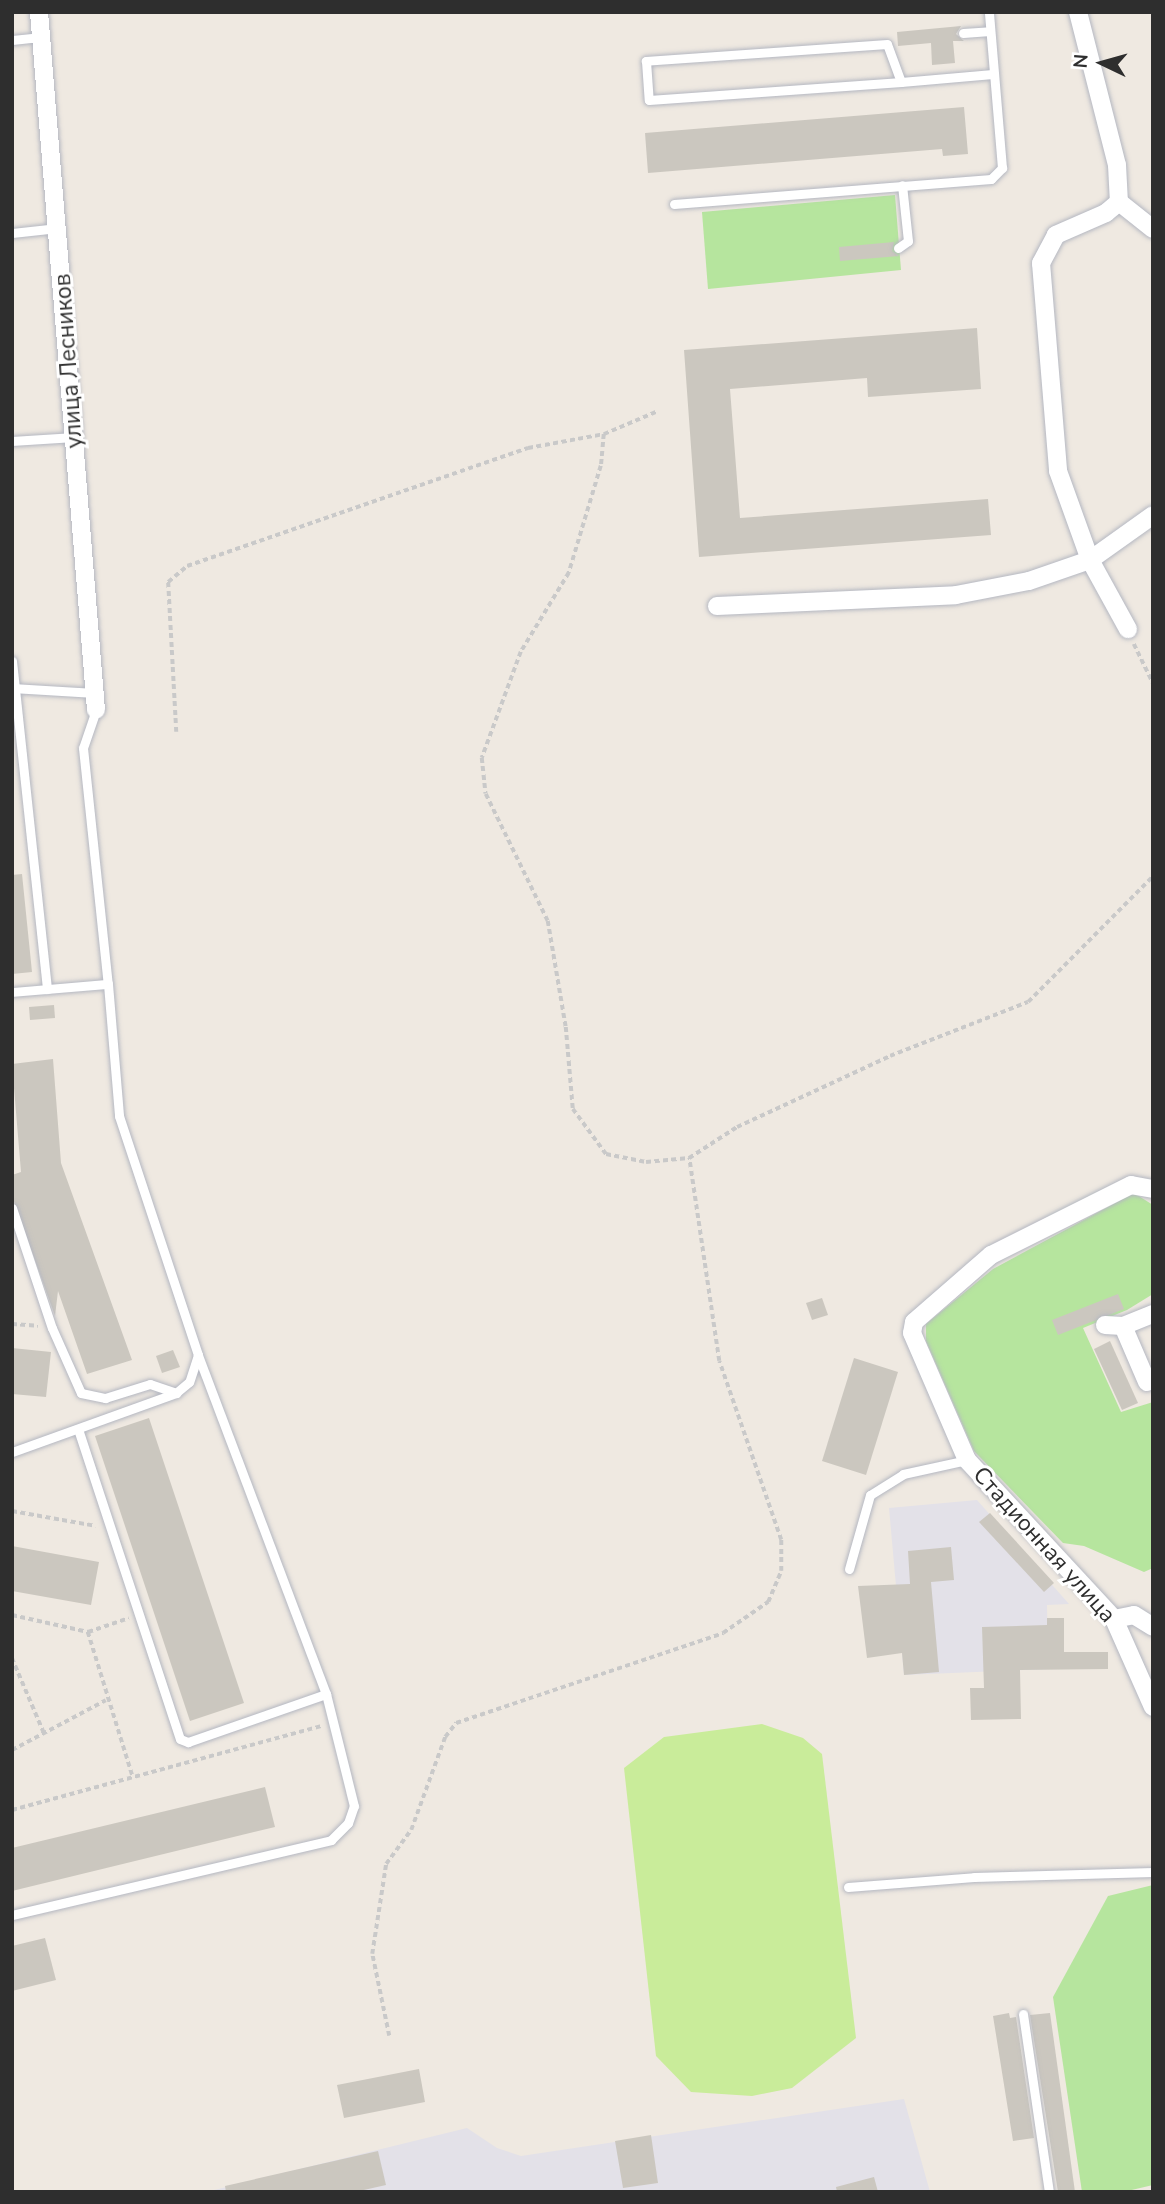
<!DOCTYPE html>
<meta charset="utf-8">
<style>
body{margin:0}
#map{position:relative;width:1165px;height:2204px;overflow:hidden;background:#efe9e1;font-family:"Nunito Sans",sans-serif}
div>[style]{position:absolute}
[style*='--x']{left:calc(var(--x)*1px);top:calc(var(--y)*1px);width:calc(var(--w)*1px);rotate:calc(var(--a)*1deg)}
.industrial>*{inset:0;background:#e3e1e8}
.green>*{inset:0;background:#b6e59e}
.pitch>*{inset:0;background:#c9ec9a}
.building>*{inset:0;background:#cbc7bf}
.path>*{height:3.5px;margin-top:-1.75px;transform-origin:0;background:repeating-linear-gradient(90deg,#c9c9c9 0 5px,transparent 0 8.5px)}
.roads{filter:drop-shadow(0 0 2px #b4b7c1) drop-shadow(0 0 2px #b4b7c1)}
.service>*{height:9px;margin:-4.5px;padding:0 4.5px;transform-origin:4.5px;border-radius:4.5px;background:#fff}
.minor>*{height:18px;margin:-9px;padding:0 9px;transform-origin:9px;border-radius:9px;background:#fff}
span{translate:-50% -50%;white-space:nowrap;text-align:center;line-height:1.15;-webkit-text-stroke:6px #fff;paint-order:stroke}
.street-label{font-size:23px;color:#2e2e2e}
.frame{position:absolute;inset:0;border:14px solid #2e2e2e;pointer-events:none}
.north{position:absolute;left:1067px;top:28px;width:70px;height:70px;-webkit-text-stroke:5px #fff;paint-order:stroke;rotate:275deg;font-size:19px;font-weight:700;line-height:28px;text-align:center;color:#2e2e2e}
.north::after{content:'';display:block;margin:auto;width:24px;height:32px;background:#2e2e2e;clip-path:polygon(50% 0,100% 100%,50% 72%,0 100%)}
</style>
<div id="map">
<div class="industrial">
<i style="clip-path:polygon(977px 1500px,1069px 1604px,1047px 1605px,1048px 1669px,904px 1675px,889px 1508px)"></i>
<i style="clip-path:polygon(904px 2099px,930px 2192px,206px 2192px,467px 2128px,497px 2148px,521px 2156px)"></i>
</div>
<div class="green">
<i style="clip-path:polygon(895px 195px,901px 270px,708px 289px,702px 212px)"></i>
<i style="clip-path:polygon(1134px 1193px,1153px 1205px,1153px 1294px,1127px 1310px,1083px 1328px,1121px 1412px,1153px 1402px,1153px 1568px,1144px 1572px,1084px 1546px,1063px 1543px,974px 1451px,926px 1341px,926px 1324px,993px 1269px)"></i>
<i style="clip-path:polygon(1153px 1885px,1153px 2185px,1123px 2192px,1082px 2192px,1053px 1997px,1108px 1896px)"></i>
</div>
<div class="pitch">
<i style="clip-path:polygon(762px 1724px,803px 1738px,822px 1754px,856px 2038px,792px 2088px,752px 2096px,691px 2092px,656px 2056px,624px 1768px,664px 1737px)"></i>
</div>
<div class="building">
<i style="clip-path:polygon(961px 26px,956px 34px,964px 41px,953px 41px,955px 63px,932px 65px,931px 43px,898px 46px,897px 32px)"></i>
<i style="clip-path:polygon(964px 107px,968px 154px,943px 156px,942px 149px,648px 173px,645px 133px)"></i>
<i style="clip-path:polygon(894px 242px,892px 251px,899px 256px,840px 261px,839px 247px)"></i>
<i style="clip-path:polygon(977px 328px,981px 389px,868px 397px,867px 378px,730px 389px,740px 518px,988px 499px,991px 535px,699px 557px,684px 350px)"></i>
<i style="clip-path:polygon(22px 874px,32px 972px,12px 974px,12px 875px)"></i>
<i style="clip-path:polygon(54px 1005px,55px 1018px,30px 1020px,29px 1007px)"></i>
<i style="clip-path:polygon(53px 1059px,61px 1163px,132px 1360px,87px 1374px,58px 1291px,55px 1316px,12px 1196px,12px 1175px,21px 1172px,12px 1064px)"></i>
<i style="clip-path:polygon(1118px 1294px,1124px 1309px,1058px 1335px,1052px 1320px)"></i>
<i style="clip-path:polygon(822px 1298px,828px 1315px,812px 1320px,806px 1303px)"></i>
<i style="clip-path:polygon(1110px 1341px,1138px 1403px,1122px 1410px,1094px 1349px)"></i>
<i style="clip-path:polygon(12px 1348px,51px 1352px,46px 1397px,12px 1394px)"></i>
<i style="clip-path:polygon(173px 1350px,180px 1367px,162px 1373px,156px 1356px)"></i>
<i style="clip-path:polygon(854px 1358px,898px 1372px,866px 1475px,822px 1461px)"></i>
<i style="clip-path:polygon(149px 1418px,244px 1703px,190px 1721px,95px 1436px)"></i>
<i style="clip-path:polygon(990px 1513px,1054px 1583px,1044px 1592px,979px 1522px)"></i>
<i style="clip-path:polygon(12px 1546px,99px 1562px,91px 1605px,12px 1591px)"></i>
<i style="clip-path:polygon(951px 1547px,954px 1580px,931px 1582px,939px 1672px,904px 1675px,902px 1653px,867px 1658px,858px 1586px,910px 1584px,908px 1551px)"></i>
<i style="clip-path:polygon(1047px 1618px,1064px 1618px,1064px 1652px,1108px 1652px,1108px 1669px,1020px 1670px,1021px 1719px,971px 1720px,970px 1688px,984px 1688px,982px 1627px,1047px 1625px)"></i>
<i style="clip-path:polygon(265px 1787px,275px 1827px,12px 1891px,12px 1848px)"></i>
<i style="clip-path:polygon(45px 1938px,56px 1980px,12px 1991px,12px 1946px)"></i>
<i style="clip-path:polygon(1009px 2013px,1010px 2018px,1016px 2017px,1034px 2138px,1013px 2141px,993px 2016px)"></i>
<i style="clip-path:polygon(1050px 2013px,1075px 2192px,1058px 2192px,1030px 2015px)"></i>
<i style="clip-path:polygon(419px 2069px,425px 2102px,344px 2118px,337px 2085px)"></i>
<i style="clip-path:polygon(651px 2135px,658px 2183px,623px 2188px,615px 2141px)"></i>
<i style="clip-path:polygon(378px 2151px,386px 2185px,355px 2192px,226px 2192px,225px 2186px)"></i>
<i style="clip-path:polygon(874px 2177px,878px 2192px,837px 2192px,836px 2187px)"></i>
</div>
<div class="path">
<i style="--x:604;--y:434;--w:32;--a:95"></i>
<i style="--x:601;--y:466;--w:112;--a:106.7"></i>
<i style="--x:569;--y:573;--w:92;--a:121.3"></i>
<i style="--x:521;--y:652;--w:113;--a:110.2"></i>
<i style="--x:482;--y:758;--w:36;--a:84"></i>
<i style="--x:486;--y:794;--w:141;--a:64"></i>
<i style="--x:548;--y:921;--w:108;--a:80.4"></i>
<i style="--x:566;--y:1027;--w:82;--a:85.1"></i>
<i style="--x:573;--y:1109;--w:56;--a:53.7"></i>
<i style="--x:606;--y:1154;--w:41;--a:11.3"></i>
<i style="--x:646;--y:1162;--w:43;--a:-5.3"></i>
<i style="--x:689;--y:1158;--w:57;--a:-32.9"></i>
<i style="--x:737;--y:1127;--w:169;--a:-24.9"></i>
<i style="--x:890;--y:1056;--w:148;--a:-21.4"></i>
<i style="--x:1028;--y:1002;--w:177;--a:-45.2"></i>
<i style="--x:1134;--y:644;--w:43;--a:64"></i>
<i style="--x:176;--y:732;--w:150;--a:-93.1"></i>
<i style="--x:168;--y:582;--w:25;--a:-40"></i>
<i style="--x:187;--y:566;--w:361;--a:-19.1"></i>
<i style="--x:528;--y:448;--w:77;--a:-10.4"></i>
<i style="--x:604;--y:434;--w:59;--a:-23.1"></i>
<i style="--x:12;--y:1324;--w:26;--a:4"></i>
<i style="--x:12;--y:1511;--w:85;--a:10.1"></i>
<i style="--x:12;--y:1615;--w:78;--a:12.6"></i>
<i style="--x:88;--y:1632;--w:43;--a:-18.9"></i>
<i style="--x:88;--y:1632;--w:152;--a:72.8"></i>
<i style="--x:12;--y:1658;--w:82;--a:66.9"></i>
<i style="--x:12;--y:1750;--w:106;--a:-28"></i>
<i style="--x:12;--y:1810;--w:320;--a:-15.2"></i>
<i style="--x:389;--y:2036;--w:84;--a:-101.7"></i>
<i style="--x:372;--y:1954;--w:91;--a:-81.2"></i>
<i style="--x:386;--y:1864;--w:42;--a:-53.7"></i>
<i style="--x:411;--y:1830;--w:99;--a:-69.9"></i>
<i style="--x:445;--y:1737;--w:18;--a:-52"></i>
<i style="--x:456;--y:1723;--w:282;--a:-18.6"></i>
<i style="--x:723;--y:1633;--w:55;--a:-34.6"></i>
<i style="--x:768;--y:1602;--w:34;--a:-67"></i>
<i style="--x:781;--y:1571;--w:31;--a:-90"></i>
<i style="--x:781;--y:1540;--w:189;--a:-109.1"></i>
<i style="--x:719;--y:1361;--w:205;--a:-98.4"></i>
</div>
<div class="roads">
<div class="service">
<i style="--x:963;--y:33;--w:27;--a:-4"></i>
<i style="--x:12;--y:40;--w:30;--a:-6"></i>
<i style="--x:901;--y:82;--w:40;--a:-110.2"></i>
<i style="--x:887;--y:44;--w:242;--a:176"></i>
<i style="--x:646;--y:61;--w:39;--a:86"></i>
<i style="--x:649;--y:100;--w:253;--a:-4.1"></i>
<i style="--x:901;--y:82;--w:92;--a:-5"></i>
<i style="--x:674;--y:204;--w:318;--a:-4.5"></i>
<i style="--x:991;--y:179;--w:16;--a:-45"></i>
<i style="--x:1002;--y:168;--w:157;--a:-94.8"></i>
<i style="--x:12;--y:233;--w:46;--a:-6.2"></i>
<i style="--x:898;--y:248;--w:12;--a:-35"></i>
<i style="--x:908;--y:241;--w:56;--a:-96.1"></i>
<i style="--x:12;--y:441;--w:62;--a:-3.7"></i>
<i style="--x:12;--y:661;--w:330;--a:83.9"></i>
<i style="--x:12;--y:688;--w:83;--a:3.4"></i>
<i style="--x:96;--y:710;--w:40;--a:108.9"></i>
<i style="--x:83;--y:748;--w:237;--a:84"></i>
<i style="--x:12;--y:992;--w:96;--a:-4.8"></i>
<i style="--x:108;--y:984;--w:132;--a:85.2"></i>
<i style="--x:119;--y:1116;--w:252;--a:71.7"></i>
<i style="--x:198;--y:1355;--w:28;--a:108"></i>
<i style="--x:189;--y:1382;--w:17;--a:140"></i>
<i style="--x:176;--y:1393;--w:174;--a:160.2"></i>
<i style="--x:12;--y:1208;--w:126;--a:71.6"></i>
<i style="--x:52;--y:1328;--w:71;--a:66"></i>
<i style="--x:81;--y:1393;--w:25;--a:12"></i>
<i style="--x:105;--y:1398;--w:47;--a:-17.3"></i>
<i style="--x:150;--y:1384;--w:28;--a:19"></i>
<i style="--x:78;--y:1429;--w:326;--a:71.8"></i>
<i style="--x:180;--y:1739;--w:9;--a:21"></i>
<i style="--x:188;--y:1742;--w:146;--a:-19.2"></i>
<i style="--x:849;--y:1569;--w:77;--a:-74.2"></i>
<i style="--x:870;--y:1495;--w:39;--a:-32"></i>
<i style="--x:903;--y:1474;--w:66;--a:-12.3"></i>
<i style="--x:848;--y:1887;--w:126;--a:-4.5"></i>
<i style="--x:974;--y:1877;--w:179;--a:-1.6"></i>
<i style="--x:12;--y:1915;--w:328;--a:-13.2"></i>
<i style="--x:331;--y:1840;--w:24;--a:-45"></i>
<i style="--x:348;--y:1823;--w:18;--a:-71"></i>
<i style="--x:354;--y:1806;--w:115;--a:-104"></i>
<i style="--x:326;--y:1694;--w:362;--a:-110.7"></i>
<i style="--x:1023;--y:2014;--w:180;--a:81.7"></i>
</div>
<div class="minor">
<i style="--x:39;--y:12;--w:700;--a:85.33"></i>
<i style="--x:1078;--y:12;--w:158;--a:75.7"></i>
<i style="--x:1117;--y:165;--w:37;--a:87"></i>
<i style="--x:1119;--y:202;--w:17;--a:140"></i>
<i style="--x:1106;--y:213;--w:55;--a:156.3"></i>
<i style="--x:1056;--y:235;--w:32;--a:118"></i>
<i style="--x:1041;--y:263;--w:209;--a:85.3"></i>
<i style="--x:1058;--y:471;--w:95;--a:70.2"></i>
<i style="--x:1090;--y:560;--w:79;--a:61.2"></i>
<i style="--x:1119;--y:202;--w:43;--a:38.5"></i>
<i style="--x:717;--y:606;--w:239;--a:-2.6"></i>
<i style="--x:956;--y:595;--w:74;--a:-10.9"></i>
<i style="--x:1029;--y:581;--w:65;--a:-19"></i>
<i style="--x:1090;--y:560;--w:77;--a:-35.5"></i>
<i style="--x:1153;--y:1189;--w:22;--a:-170"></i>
<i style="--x:1131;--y:1185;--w:157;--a:153.4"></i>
<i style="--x:991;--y:1255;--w:102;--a:139"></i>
<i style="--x:914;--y:1322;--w:11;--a:100"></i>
<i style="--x:912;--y:1333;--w:138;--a:66.6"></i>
<i style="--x:967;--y:1460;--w:217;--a:47.2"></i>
<i style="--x:1114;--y:1619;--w:96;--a:66.1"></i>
<i style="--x:1105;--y:1325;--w:18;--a:3"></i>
<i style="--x:1123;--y:1326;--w:32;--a:-22"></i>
<i style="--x:1123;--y:1326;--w:61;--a:66.8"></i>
<i style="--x:1114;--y:1619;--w:20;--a:-11"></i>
<i style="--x:1134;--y:1615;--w:22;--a:32"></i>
</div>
</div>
<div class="street-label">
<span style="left:69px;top:361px;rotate:-94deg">улица Лесников</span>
<span style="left:1044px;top:1545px;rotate:48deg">Стадионная улица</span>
</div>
<div class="frame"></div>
<div class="north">N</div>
</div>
